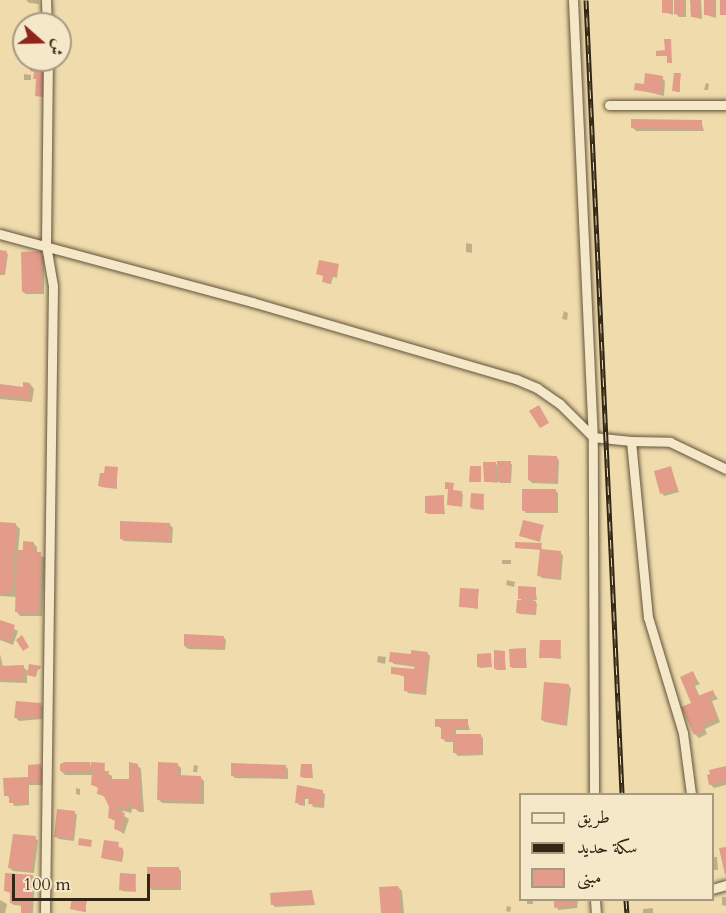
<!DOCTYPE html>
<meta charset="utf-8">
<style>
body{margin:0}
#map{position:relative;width:726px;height:913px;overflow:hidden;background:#efdbac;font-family:Cardo,Amiri,serif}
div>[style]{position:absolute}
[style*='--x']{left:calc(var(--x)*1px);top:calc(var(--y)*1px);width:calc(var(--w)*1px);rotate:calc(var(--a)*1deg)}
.shadow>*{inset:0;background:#0003}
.building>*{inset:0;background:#e39c8a}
.roads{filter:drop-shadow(0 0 2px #61533b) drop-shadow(0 0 2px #61533b)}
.street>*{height:9px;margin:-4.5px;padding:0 4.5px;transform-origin:4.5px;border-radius:4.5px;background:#f5e8c9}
.rail>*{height:5px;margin-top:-2.5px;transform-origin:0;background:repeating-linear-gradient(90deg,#f5e8c9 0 9px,#322615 0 18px);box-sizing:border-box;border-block:2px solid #322615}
span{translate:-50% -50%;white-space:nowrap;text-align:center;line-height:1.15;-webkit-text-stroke:6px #f5e8c9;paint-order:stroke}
.legend{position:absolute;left:519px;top:793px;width:195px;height:108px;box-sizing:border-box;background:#f5e8c9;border:2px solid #a79a81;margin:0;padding:8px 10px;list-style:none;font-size:18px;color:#322615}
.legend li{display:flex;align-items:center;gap:12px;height:30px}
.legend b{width:30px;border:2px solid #a79a81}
.north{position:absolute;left:12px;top:12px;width:60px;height:60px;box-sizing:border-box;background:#f5e8c9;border:2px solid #a79a81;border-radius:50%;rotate:110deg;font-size:16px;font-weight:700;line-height:24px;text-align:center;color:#322615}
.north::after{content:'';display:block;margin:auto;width:21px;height:27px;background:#8f2418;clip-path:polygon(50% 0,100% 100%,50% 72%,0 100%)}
.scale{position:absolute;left:12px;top:874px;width:138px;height:27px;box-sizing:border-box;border:3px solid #322615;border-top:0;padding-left:8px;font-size:18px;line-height:21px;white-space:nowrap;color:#322615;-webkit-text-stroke:4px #f5e8c9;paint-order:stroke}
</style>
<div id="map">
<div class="shadow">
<i style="clip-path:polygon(26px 0,39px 0,39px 4px,29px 3px)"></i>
<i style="clip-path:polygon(663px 0,673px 0,673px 15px,664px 12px)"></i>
<i style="clip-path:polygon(676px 0,686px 0,686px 17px,679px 17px,674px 12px)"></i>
<i style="clip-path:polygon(692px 0,701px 0,702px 19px,692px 17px)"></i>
<i style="clip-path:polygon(706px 0,716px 0,716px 18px,706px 15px)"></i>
<i style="clip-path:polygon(24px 74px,31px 75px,31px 80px,24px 80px)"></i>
<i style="clip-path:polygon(680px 75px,680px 92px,676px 92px,674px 90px)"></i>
<i style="clip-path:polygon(662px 78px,665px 81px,664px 96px,636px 89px)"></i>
<i style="clip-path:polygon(706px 83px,709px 84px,708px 90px,704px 90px)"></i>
<i style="clip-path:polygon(701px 121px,704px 131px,636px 131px,633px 128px)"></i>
<i style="clip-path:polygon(466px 243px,472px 244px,472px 253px,466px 252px)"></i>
<i style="clip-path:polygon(0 252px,8px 254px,5px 275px,0 275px)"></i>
<i style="clip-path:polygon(41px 253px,44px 256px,44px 294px,26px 294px,23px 292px)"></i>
<i style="clip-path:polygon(338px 266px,337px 278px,333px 277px,331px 284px,325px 283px,325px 276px,318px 273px)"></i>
<i style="clip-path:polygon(564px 311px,568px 313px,567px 320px,562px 319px)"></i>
<i style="clip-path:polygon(30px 384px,34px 389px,32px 402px,0 399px,0 386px,24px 388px)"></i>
<i style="clip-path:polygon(556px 457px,559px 460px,558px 484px,532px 483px,529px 480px)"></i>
<i style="clip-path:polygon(495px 463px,499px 467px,512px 464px,511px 483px,500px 483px,497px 479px,497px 483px,485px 481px)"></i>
<i style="clip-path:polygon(671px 468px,679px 492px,664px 496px,662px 493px)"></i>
<i style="clip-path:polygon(117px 469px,117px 489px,101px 487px,100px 486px)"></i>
<i style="clip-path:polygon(555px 490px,558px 493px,558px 513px,526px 513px,524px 510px)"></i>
<i style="clip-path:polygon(453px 492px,463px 494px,462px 507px,449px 505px)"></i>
<i style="clip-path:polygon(483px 495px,484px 510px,473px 509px,472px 507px)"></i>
<i style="clip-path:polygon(443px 497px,445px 514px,428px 514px,427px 513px)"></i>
<i style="clip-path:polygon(0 524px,16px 525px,20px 529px,18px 552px,24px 552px,33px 543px,37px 547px,37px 554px,45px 558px,42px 616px,20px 616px,16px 611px,17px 597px,0 596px)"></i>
<i style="clip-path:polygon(170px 525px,173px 528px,172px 543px,124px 541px,121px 538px)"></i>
<i style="clip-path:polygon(543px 526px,540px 542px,520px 536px)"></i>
<i style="clip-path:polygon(541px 545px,542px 551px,561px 553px,563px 556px,561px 580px,542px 578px,539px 575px,541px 550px,517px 548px)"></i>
<i style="clip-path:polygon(502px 560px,511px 560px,511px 564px,502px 564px)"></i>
<i style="clip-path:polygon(507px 580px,515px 582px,514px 587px,506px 585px)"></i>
<i style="clip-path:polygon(535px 588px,537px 600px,533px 600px,537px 604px,536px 615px,519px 614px,523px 602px,520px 598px)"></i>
<i style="clip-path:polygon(478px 591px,478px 609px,460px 606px)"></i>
<i style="clip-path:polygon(0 621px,18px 631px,13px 645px,0 640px)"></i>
<i style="clip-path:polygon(223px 637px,226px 640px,225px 650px,188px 649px,185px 646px)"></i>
<i style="clip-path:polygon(560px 642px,561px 659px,541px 657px)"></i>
<i style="clip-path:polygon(525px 650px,527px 668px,513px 668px,511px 667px)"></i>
<i style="clip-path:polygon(504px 652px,506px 670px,497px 670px,495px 668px)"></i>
<i style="clip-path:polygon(427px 653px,430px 656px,426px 695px,408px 693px,406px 690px,406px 677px,392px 673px,416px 671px,416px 667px,394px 664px,391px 661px)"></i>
<i style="clip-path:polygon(0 654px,3px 667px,23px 667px,29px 672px,30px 665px,41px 670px,38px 669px,36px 677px,27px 673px,27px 683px,0 682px)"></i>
<i style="clip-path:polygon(491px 655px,492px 667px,480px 668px,478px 666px)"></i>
<i style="clip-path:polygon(378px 656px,386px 657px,385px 664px,377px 662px)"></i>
<i style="clip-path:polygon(692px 673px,700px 684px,695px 686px,700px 697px,712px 692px,716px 696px,718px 699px,712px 701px,720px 722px,705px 729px,707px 734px,699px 738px,695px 734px,693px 704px,681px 678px)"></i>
<i style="clip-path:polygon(568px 685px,571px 688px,567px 726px,545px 722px,542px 720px)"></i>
<i style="clip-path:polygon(40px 704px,43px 707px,42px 719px,19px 721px,16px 718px)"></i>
<i style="clip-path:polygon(467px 721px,470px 730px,456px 730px,456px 735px,480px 735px,483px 738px,483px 755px,458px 756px,455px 753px,455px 742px,446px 742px,443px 739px,443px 729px,437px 726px)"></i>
<i style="clip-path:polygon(89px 764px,92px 767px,104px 765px,105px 772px,112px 776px,112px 780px,130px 781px,137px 765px,141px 769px,144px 812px,139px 812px,133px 807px,131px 813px,124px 811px,119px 813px,129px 819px,124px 834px,116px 829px,116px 822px,109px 817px,111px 807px,107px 799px,99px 793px,99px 789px,93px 784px,93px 775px,65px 775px,61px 771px)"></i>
<i style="clip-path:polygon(177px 764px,181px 768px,181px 777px,200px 777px,204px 781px,204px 804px,162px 803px,158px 799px)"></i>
<i style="clip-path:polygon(194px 765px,198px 766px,197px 772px,193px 772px)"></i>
<i style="clip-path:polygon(40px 766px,43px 769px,43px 785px,29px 785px,29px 805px,14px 806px,11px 798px,5px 795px,30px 778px)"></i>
<i style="clip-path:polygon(285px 766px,288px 769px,288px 779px,235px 778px,232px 775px)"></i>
<i style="clip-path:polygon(312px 766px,313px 778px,303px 778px,302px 776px)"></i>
<i style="clip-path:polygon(726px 768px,726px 785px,714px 788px,710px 784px)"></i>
<i style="clip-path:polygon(298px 787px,322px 792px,325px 794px,324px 808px,313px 807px,310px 799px,305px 799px,305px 806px,299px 805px,297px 802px)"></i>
<i style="clip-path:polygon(76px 788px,80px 789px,80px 795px,76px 794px)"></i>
<i style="clip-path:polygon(74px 812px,77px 815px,74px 841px,59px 839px,56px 837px)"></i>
<i style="clip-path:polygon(35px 838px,38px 841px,34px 873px,13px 871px,10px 868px)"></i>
<i style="clip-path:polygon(118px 844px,119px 849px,124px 851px,122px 862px,105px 859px,103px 858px)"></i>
<i style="clip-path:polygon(713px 857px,717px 857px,718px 870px,714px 870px)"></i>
<i style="clip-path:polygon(179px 869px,181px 871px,181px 890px,152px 890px,149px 887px)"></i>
<i style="clip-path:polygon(33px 876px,35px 879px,33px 913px,22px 913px,23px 906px,14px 905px,11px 903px,12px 894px,6px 891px)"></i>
<i style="clip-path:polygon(135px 876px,136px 892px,122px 891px,120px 889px)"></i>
<i style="clip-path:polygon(398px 887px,402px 891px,404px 913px,383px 913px)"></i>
<i style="clip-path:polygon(312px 892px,315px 905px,275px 907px,272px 904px)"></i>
<i style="clip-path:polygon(722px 897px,726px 897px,726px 906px,722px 905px)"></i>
<i style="clip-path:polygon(0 900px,7px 904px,5px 913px,0 913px)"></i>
<i style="clip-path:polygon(527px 900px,533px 900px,533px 904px,527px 904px)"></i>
<i style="clip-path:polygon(556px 900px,578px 900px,577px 908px,558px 910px)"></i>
<i style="clip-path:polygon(86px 901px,86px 912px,72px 909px)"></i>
<i style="clip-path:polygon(507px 906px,511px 907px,510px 912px,506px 911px)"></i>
<i style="clip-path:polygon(643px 909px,653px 908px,653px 913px,643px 913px)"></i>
</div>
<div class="building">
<i style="clip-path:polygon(662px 0,671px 0,671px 13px,662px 13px)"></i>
<i style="clip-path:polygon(674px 0,684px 0,684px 15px,674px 14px)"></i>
<i style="clip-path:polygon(690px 0,699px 0,700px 17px,691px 17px)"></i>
<i style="clip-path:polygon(704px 0,713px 0,713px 15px,704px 15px)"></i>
<i style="clip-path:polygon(720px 0,726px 0,726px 15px,720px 15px)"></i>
<i style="clip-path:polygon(664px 39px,671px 39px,672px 63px,667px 63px,667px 56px,656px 56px,656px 51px,665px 50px)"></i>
<i style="clip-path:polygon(30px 66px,46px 67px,43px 97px,35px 96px,36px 79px,33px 79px,34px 72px,30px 71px)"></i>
<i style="clip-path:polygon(645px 73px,663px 76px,661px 94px,634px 90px,635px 83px,644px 84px)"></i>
<i style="clip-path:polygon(674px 73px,681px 73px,679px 91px,672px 91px)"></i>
<i style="clip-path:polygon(631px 119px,702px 120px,702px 129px,631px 128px)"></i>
<i style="clip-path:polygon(0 250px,7px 251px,4px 274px,0 274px)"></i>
<i style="clip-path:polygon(42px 251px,42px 292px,22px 292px,21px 252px)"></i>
<i style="clip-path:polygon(319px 260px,339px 264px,336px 277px,331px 276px,329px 283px,322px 282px,323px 276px,316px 274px)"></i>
<i style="clip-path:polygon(23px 382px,30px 383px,29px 399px,0 396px,0 384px,23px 387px)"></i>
<i style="clip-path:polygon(539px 405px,549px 423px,540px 428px,529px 411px)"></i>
<i style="clip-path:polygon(528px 455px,557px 456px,556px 482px,528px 480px)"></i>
<i style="clip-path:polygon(497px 461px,511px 461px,510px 482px,497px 482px)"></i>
<i style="clip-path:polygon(483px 462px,496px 462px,496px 482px,484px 482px)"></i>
<i style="clip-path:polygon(105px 466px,118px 467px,116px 488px,98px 486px,100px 473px,104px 473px)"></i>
<i style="clip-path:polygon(470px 466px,481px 466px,481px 482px,469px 482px)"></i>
<i style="clip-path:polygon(671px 466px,677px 489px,660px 494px,654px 471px)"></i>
<i style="clip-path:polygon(445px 482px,454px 483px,453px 490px,462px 491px,461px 506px,447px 505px,448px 489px,445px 489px)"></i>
<i style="clip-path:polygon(522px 489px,556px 489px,555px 511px,522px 511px)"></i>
<i style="clip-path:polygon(471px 493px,484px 494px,483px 509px,470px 508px)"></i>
<i style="clip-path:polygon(444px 495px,444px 513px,425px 513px,425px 496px)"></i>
<i style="clip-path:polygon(523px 520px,544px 525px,539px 541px,519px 536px)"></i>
<i style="clip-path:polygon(120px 521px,170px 523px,170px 541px,120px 539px)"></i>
<i style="clip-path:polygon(0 522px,16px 523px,12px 594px,0 593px)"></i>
<i style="clip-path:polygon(23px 541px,34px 542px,34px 552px,41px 552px,38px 613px,15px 612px,17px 550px,23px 550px)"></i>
<i style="clip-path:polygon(515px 542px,542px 543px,541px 549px,561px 551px,558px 578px,537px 576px,540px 549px,515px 548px)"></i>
<i style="clip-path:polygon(518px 586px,536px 587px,536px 599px,518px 599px)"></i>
<i style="clip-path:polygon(460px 588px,479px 589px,477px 608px,459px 607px)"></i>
<i style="clip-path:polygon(517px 600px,536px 601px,535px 614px,516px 613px)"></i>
<i style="clip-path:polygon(0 620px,15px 625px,9px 642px,0 638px)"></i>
<i style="clip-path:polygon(184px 634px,224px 636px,223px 648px,184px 646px)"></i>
<i style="clip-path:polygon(22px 635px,29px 647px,23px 651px,16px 640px)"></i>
<i style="clip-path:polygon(540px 640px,561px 640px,560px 658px,539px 658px)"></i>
<i style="clip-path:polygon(526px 648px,526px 667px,510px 667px,509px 649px)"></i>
<i style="clip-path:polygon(411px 650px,428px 652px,423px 693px,404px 691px,404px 675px,391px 674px,391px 667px,414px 669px,415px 665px,389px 662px,390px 652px,411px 654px)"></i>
<i style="clip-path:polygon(494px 650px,505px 651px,505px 669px,494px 669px)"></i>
<i style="clip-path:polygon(491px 653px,491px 666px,477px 667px,477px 654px)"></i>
<i style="clip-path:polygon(29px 664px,41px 666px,40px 669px,36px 669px,35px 677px,27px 675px)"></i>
<i style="clip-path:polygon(24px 665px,23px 680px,0 679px,0 666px)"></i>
<i style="clip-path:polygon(693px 671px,697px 680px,692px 682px,698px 696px,713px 690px,715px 695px,709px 697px,717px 718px,702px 725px,704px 730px,694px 735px,681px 707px,691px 703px,680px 677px)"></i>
<i style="clip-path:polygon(544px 682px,569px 684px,565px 724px,541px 720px)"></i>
<i style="clip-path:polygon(16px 701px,41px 703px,40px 717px,14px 718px)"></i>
<i style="clip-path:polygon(435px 719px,468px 719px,468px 728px,454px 728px,454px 734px,481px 734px,481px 753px,453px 753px,453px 739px,441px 739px,441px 726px,435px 727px)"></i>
<i style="clip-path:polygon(65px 762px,90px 762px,90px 772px,60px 771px,60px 764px)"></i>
<i style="clip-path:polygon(91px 762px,105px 763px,104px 771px,109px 771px,108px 779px,129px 779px,129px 762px,138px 764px,141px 809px,133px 809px,130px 801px,127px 810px,120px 807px,114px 810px,125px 813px,120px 831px,114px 829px,115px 820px,108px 818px,109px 807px,104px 796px,97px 794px,98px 787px,91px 785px,92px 771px,99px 770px,90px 770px)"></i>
<i style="clip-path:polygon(158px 762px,178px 763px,177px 775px,201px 776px,200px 801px,157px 800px)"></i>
<i style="clip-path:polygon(231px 763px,286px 765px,286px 777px,231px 776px)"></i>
<i style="clip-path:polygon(41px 764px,41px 782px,27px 783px,27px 803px,9px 803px,9px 796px,4px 796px,3px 778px,28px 777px,28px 765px)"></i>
<i style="clip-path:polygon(301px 764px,312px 764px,312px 777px,300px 777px)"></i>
<i style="clip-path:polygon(726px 766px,726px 780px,709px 785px,707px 775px,710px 774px,709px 770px)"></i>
<i style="clip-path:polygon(297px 785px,323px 790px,321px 805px,308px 804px,309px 797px,303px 797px,303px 804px,295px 803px)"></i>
<i style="clip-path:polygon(57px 809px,75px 811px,72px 839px,54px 837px)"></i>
<i style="clip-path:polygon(13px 834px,36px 836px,31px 871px,8px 868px)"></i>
<i style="clip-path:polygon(79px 838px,92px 840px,91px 847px,78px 845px)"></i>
<i style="clip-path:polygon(104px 840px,119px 842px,118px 847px,123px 848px,121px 861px,101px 858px)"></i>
<i style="clip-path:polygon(726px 847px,726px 874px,725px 875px,719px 848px)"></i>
<i style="clip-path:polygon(147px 867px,179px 867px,179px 888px,147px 888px)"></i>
<i style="clip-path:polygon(5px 873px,33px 875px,30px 913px,21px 913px,21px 904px,10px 903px,10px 892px,4px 891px)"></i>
<i style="clip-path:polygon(120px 873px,136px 874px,135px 891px,119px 890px)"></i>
<i style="clip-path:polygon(398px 886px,401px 913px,381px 913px,379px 887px)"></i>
<i style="clip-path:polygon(312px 890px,313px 903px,271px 905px,270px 893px)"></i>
<i style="clip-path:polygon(72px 898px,87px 900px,85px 912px,70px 909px)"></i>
<i style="clip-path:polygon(554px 900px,575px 900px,575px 905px,554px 908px)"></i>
</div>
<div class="roads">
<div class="street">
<i style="--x:46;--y:0;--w:24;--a:88"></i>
<i style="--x:573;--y:0;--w:437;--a:87.4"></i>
<i style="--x:609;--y:105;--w:117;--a:0"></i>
<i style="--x:0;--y:234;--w:261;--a:15.1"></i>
<i style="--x:252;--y:302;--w:275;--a:16.3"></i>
<i style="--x:516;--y:379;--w:23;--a:23"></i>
<i style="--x:537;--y:388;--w:28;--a:35"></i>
<i style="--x:560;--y:404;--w:47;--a:45"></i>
<i style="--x:631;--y:441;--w:177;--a:84.5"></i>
<i style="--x:648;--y:617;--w:121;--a:73.2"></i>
<i style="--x:683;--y:733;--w:62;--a:82.5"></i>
<i style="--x:594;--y:794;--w:357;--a:-90.2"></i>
<i style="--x:593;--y:437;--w:38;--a:6"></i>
<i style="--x:631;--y:441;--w:39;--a:1"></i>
<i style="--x:670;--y:442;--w:62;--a:25.7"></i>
<i style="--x:712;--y:889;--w:15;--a:-16"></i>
<i style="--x:595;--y:900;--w:13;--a:86"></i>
<i style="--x:45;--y:913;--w:627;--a:-89.27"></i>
<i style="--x:53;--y:286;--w:42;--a:-99.7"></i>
<i style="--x:46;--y:245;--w:185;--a:-89.4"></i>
</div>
</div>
<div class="rail">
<i style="--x:586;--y:0;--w:795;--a:87.4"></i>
<i style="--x:626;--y:900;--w:13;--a:86"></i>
</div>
<ul class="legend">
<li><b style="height:8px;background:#f5e8c9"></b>طريق</li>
<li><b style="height:8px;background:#322615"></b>سكة حديد</li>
<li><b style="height:16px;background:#e39c8a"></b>مبنى</li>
</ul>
<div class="north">ش</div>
<div class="scale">100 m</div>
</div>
